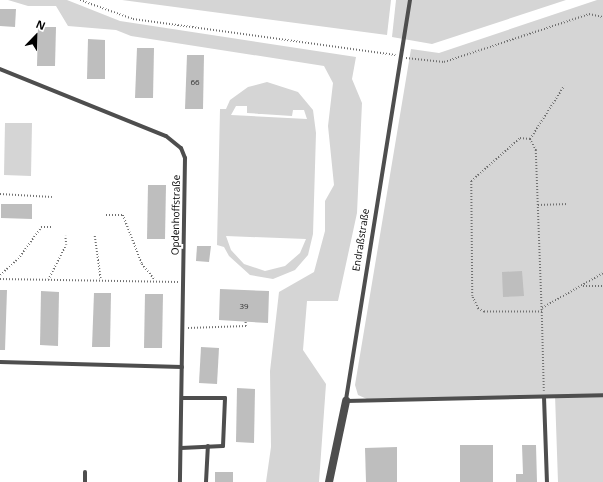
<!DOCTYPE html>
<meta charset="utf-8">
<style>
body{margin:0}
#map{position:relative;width:603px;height:482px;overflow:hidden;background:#fff;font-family:"Open Sans",sans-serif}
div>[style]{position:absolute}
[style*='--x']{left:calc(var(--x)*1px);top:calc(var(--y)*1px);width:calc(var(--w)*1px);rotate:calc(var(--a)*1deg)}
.green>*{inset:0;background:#d5d5d5}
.building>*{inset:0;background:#bebebe}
.path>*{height:1.5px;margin-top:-0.75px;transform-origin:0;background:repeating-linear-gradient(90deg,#707070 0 1px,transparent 0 3px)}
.service>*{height:4px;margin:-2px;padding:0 2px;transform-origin:2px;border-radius:2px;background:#4e4e4e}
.minor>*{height:8px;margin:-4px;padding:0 4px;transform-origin:4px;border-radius:4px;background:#4e4e4e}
span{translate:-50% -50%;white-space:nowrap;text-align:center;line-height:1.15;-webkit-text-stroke:4px #fff;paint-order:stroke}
.number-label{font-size:8px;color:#303030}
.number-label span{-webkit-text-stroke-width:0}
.street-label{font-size:10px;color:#000}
.north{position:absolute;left:16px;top:16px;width:40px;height:40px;-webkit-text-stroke:3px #fff;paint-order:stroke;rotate:23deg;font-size:11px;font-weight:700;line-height:16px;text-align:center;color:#000}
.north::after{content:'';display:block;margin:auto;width:14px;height:18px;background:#000;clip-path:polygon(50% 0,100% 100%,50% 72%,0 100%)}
</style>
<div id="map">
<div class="green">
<i style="clip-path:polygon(8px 0,67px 0,120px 21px,356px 57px,352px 79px,362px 103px,357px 213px,338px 301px,307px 301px,303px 350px,326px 384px,319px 482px,266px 482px,271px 447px,270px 371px,279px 292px,314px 272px,325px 231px,325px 201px,334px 185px,328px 126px,333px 83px,324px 66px,131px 36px,116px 30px,68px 26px,56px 6px,28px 6px)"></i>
<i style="clip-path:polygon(122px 0,391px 0,387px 35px)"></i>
<i style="clip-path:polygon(396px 0,566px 0,432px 44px,392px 37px)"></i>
<i style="clip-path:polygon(597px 0,603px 0,603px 482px,558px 482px,555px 395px,367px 399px,358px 395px,355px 385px,411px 49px,439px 53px)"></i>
<i style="clip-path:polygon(evenodd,267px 82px,298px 92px,313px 110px,316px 133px,313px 234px,308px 255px,295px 270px,273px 279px,250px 275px,229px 256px,224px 247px,217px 245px,220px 109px,226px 109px,230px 100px,248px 87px,267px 82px,236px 106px,247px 106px,247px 113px,292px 116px,293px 110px,304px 110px,307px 119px,231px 115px,236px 106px,267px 82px,226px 236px,306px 239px,300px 253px,285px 266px,265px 271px,244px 264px,231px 250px,226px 236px)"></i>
<i style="clip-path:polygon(5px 123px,32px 123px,31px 176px,4px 175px)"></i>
</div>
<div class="building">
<i style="clip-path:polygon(0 9px,16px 9px,15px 27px,0 26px)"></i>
<i style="clip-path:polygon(38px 27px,56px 27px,55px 66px,37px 66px)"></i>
<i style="clip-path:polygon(88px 39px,105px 40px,105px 79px,87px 79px)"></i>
<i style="clip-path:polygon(137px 48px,154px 48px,153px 98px,135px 98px)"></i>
<i style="clip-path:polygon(187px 55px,204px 55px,203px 109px,185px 109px)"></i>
<i style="clip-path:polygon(148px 185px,166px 185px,165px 239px,147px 239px)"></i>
<i style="clip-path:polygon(1px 204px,32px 204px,32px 219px,1px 218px)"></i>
<i style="clip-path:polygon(197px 246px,211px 246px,209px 262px,196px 261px)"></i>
<i style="clip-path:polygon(522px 271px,524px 296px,503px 297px,502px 272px)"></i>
<i style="clip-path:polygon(220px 289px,269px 291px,268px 323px,219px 320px)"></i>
<i style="clip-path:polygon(0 290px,7px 290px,5px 350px,0 350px)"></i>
<i style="clip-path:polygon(41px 291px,59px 292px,58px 346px,40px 345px)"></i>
<i style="clip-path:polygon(94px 293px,111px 293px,110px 347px,92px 347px)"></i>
<i style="clip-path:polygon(145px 294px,163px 294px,162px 348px,144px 348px)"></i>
<i style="clip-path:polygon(201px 347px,219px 348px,217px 384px,199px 383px)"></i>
<i style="clip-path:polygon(237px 388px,255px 389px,254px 443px,236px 442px)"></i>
<i style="clip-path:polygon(460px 445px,493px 445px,493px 482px,460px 482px)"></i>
<i style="clip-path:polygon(522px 445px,536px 445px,537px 482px,516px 482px,516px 474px,523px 474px)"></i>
<i style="clip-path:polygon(397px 447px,397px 482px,366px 482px,365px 448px)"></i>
<i style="clip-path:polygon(215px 472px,233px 472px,233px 482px,215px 482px)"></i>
</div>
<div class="path">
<i style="--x:80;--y:0;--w:56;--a:19.7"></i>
<i style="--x:133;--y:19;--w:265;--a:7.8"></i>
<i style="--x:406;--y:58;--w:38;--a:6"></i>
<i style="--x:444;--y:62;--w:153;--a:-18.3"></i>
<i style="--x:589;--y:14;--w:14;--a:12"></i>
<i style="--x:530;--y:139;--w:63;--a:-57.3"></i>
<i style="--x:0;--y:194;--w:52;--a:3.3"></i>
<i style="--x:538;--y:205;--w:30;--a:-2"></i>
<i style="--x:106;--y:215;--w:17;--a:0"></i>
<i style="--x:123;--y:215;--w:53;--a:68.8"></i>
<i style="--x:142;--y:264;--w:21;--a:51"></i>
<i style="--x:95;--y:236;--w:44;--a:82.2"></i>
<i style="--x:0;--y:275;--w:24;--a:-42"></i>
<i style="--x:18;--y:259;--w:39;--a:-54"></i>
<i style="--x:41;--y:227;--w:10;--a:0"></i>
<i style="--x:0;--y:279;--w:178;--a:1"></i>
<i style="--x:48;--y:280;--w:39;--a:-63"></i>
<i style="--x:66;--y:245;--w:9;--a:-96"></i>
<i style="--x:583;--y:286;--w:20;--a:0"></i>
<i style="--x:542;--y:308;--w:70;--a:-29.8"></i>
<i style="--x:542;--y:312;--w:58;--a:180"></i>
<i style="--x:484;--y:312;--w:7;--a:-153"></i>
<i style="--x:478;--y:309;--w:14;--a:-115"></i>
<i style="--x:472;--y:296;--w:115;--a:-90.5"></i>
<i style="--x:471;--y:181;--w:65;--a:-41.3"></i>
<i style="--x:520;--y:138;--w:10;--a:6"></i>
<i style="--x:530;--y:139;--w:13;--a:61"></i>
<i style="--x:536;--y:150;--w:162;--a:87.9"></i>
<i style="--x:542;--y:312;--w:79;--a:88.5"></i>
<i style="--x:188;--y:328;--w:58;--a:-2"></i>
<i style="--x:246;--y:326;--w:5;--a:-101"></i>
</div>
<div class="service">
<i style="--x:410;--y:0;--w:406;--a:99.1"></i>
<i style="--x:346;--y:401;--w:257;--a:-1.3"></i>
<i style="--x:0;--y:69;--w:179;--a:22"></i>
<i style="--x:166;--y:136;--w:19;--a:39"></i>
<i style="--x:181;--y:148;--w:11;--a:68"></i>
<i style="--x:185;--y:158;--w:324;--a:90.9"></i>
<i style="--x:0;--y:362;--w:182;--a:1.6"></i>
<i style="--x:544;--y:397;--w:85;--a:88"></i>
<i style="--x:181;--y:448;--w:42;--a:-2.7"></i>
<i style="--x:223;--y:446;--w:48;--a:-87.6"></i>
<i style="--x:225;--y:398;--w:43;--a:180"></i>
<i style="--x:85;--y:482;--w:10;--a:-90"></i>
<i style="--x:206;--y:482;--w:36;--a:-87"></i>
</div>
<div class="minor">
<i style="--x:329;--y:482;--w:83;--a:-78.1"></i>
</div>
<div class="number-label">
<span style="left:195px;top:82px">66</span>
<span style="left:244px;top:306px">39</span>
</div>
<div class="street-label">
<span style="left:176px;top:215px;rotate:-89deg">Opdenhoffstraße</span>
<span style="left:361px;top:240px;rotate:-81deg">Endraßstraße</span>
</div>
<div class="north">N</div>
</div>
